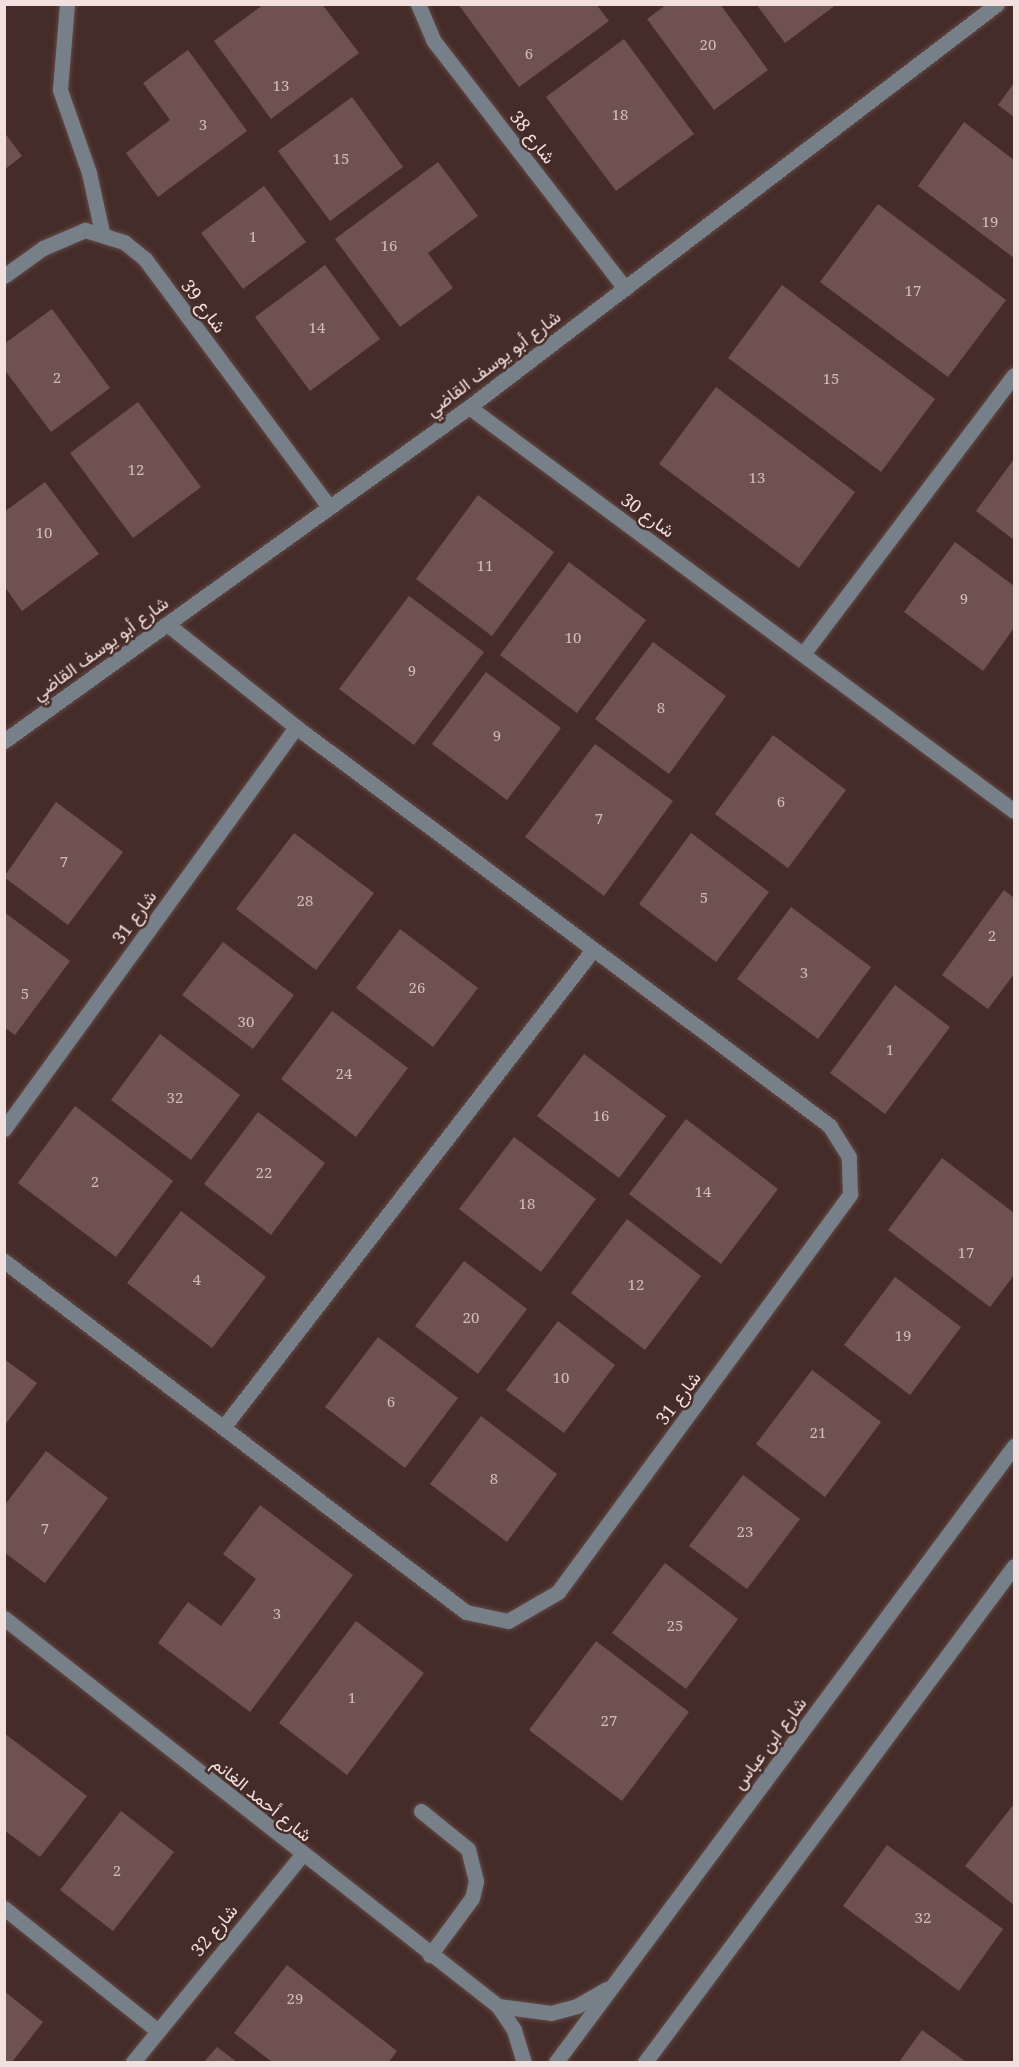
<!DOCTYPE html>
<meta charset="utf-8">
<style>
body{margin:0}
#map{position:relative;width:1019px;height:2067px;overflow:hidden;background:#462c29;font-family:"Noto Serif",Vazirmatn,serif}
div>[style]{position:absolute}
[style*='--x']{left:calc(var(--x)*1px);top:calc(var(--y)*1px);width:calc(var(--w)*1px);rotate:calc(var(--a)*1deg)}
.building>*{inset:0;background:#6f524f}
.roads{filter:drop-shadow(0 0 2px #624946) drop-shadow(0 0 2px #624946)}
.minor>*{height:15px;margin:-7.5px;padding:0 7.5px;transform-origin:7.5px;border-radius:7.5px;background:#778089}
span{translate:-50% -50%;white-space:nowrap;text-align:center;line-height:1.15;-webkit-text-stroke:5px #462c29;paint-order:stroke}
.number-label{font-size:15px;color:#d1bcba}
.number-label span{-webkit-text-stroke-width:0}
.street-label{font-size:18px;color:#f2e0de}
.frame{position:absolute;inset:0;border:6px solid #f2e0de;pointer-events:none}
</style>
<div id="map">
<div class="building">
<i style="clip-path:polygon(264px 4px,322px 4px,359px 53px,271px 119px,214px 41px)"></i>
<i style="clip-path:polygon(458px 4px,596px 4px,609px 21px,519px 87px)"></i>
<i style="clip-path:polygon(667px 4px,720px 4px,768px 70px,714px 110px,647px 19px)"></i>
<i style="clip-path:polygon(756px 4px,837px 4px,785px 43px)"></i>
<i style="clip-path:polygon(624px 39px,694px 134px,616px 191px,546px 97px)"></i>
<i style="clip-path:polygon(188px 50px,247px 131px,158px 197px,126px 153px,170px 120px,143px 83px)"></i>
<i style="clip-path:polygon(1014px 83px,1014px 117px,998px 105px)"></i>
<i style="clip-path:polygon(352px 97px,403px 167px,330px 221px,278px 151px)"></i>
<i style="clip-path:polygon(964px 122px,1014px 160px,1014px 258px,918px 186px)"></i>
<i style="clip-path:polygon(4px 132px,22px 156px,4px 170px)"></i>
<i style="clip-path:polygon(438px 162px,478px 216px,428px 253px,453px 288px,400px 327px,335px 239px)"></i>
<i style="clip-path:polygon(264px 186px,306px 242px,243px 289px,201px 233px)"></i>
<i style="clip-path:polygon(878px 204px,1006px 300px,948px 377px,820px 282px)"></i>
<i style="clip-path:polygon(325px 265px,380px 339px,310px 391px,255px 317px)"></i>
<i style="clip-path:polygon(782px 285px,935px 399px,881px 472px,728px 358px)"></i>
<i style="clip-path:polygon(52px 309px,110px 388px,51px 432px,4px 369px,4px 344px)"></i>
<i style="clip-path:polygon(716px 387px,855px 492px,799px 568px,659px 464px)"></i>
<i style="clip-path:polygon(138px 402px,201px 487px,133px 538px,70px 453px)"></i>
<i style="clip-path:polygon(1014px 459px,1014px 540px,976px 511px)"></i>
<i style="clip-path:polygon(45px 482px,99px 554px,22px 611px,4px 586px,4px 512px)"></i>
<i style="clip-path:polygon(478px 495px,554px 552px,492px 636px,416px 579px)"></i>
<i style="clip-path:polygon(955px 542px,1014px 586px,1014px 628px,983px 671px,904px 612px)"></i>
<i style="clip-path:polygon(569px 562px,646px 620px,577px 713px,500px 655px)"></i>
<i style="clip-path:polygon(409px 596px,484px 652px,414px 745px,339px 689px)"></i>
<i style="clip-path:polygon(653px 642px,726px 696px,669px 774px,595px 719px)"></i>
<i style="clip-path:polygon(486px 672px,561px 728px,507px 800px,432px 744px)"></i>
<i style="clip-path:polygon(773px 735px,846px 790px,788px 868px,715px 814px)"></i>
<i style="clip-path:polygon(595px 744px,673px 801px,604px 896px,525px 837px)"></i>
<i style="clip-path:polygon(56px 802px,123px 852px,68px 925px,4px 877px)"></i>
<i style="clip-path:polygon(294px 833px,374px 893px,316px 970px,236px 909px)"></i>
<i style="clip-path:polygon(691px 833px,769px 892px,716px 962px,639px 904px)"></i>
<i style="clip-path:polygon(1004px 890px,1014px 898px,1014px 974px,988px 1009px,942px 975px)"></i>
<i style="clip-path:polygon(791px 907px,871px 967px,818px 1039px,737px 979px)"></i>
<i style="clip-path:polygon(4px 912px,70px 961px,15px 1035px,4px 1027px)"></i>
<i style="clip-path:polygon(400px 929px,478px 988px,433px 1047px,356px 988px)"></i>
<i style="clip-path:polygon(223px 942px,294px 995px,253px 1049px,182px 995px)"></i>
<i style="clip-path:polygon(895px 985px,950px 1027px,885px 1114px,830px 1073px)"></i>
<i style="clip-path:polygon(332px 1011px,408px 1068px,356px 1137px,281px 1079px)"></i>
<i style="clip-path:polygon(160px 1034px,240px 1095px,191px 1160px,111px 1100px)"></i>
<i style="clip-path:polygon(584px 1054px,666px 1116px,619px 1178px,537px 1116px)"></i>
<i style="clip-path:polygon(75px 1106px,173px 1181px,116px 1257px,18px 1183px)"></i>
<i style="clip-path:polygon(258px 1112px,325px 1163px,271px 1235px,204px 1184px)"></i>
<i style="clip-path:polygon(686px 1119px,778px 1189px,721px 1264px,629px 1194px)"></i>
<i style="clip-path:polygon(514px 1137px,596px 1199px,541px 1272px,459px 1209px)"></i>
<i style="clip-path:polygon(942px 1158px,1014px 1213px,1014px 1275px,990px 1307px,888px 1230px)"></i>
<i style="clip-path:polygon(181px 1211px,266px 1277px,212px 1348px,127px 1283px)"></i>
<i style="clip-path:polygon(627px 1219px,701px 1276px,645px 1350px,571px 1293px)"></i>
<i style="clip-path:polygon(464px 1261px,527px 1309px,478px 1374px,415px 1326px)"></i>
<i style="clip-path:polygon(895px 1277px,961px 1327px,910px 1395px,844px 1345px)"></i>
<i style="clip-path:polygon(558px 1321px,615px 1365px,564px 1433px,506px 1390px)"></i>
<i style="clip-path:polygon(378px 1337px,458px 1398px,405px 1468px,325px 1407px)"></i>
<i style="clip-path:polygon(4px 1359px,37px 1383px,4px 1426px)"></i>
<i style="clip-path:polygon(812px 1370px,881px 1422px,825px 1497px,756px 1444px)"></i>
<i style="clip-path:polygon(481px 1416px,557px 1474px,507px 1542px,430px 1484px)"></i>
<i style="clip-path:polygon(46px 1451px,108px 1498px,45px 1583px,4px 1552px,4px 1506px)"></i>
<i style="clip-path:polygon(743px 1475px,800px 1519px,747px 1589px,689px 1546px)"></i>
<i style="clip-path:polygon(260px 1505px,353px 1575px,250px 1712px,158px 1643px,188px 1602px,221px 1626px,256px 1579px,223px 1554px)"></i>
<i style="clip-path:polygon(665px 1563px,738px 1619px,686px 1689px,612px 1633px)"></i>
<i style="clip-path:polygon(356px 1621px,424px 1673px,347px 1775px,279px 1723px)"></i>
<i style="clip-path:polygon(596px 1641px,689px 1712px,622px 1801px,529px 1730px)"></i>
<i style="clip-path:polygon(4px 1733px,87px 1796px,40px 1857px,4px 1830px)"></i>
<i style="clip-path:polygon(1014px 1804px,1014px 1905px,965px 1866px)"></i>
<i style="clip-path:polygon(121px 1811px,174px 1852px,113px 1931px,60px 1890px)"></i>
<i style="clip-path:polygon(887px 1845px,1003px 1929px,959px 1991px,843px 1906px)"></i>
<i style="clip-path:polygon(287px 1965px,397px 2051px,389px 2062px,272px 2062px,234px 2033px)"></i>
<i style="clip-path:polygon(4px 1991px,43px 2022px,12px 2062px,4px 2062px)"></i>
<i style="clip-path:polygon(922px 2030px,966px 2062px,899px 2062px)"></i>
<i style="clip-path:polygon(217px 2047px,237px 2062px,204px 2062px)"></i>
</div>
<div class="roads">
<div class="minor">
<i style="--x:67;--y:4;--w:86;--a:94.7"></i>
<i style="--x:60;--y:90;--w:88;--a:70.7"></i>
<i style="--x:89;--y:173;--w:60;--a:77.6"></i>
<i style="--x:418;--y:4;--w:39;--a:67"></i>
<i style="--x:433;--y:40;--w:314;--a:52.3"></i>
<i style="--x:4;--y:276;--w:48;--a:-35.7"></i>
<i style="--x:43;--y:248;--w:46;--a:-23.2"></i>
<i style="--x:85;--y:230;--w:41;--a:17.1"></i>
<i style="--x:124;--y:242;--w:27;--a:39"></i>
<i style="--x:145;--y:259;--w:307;--a:53.4"></i>
<i style="--x:469;--y:407;--w:678;--a:36.55"></i>
<i style="--x:803;--y:654;--w:350;--a:-52.9"></i>
<i style="--x:4;--y:741;--w:573;--a:-35.69"></i>
<i style="--x:469;--y:407;--w:664;--a:-37.35"></i>
<i style="--x:4;--y:1129;--w:497;--a:-54"></i>
<i style="--x:4;--y:1261;--w:580;--a:37.23"></i>
<i style="--x:466;--y:1612;--w:43;--a:12.1"></i>
<i style="--x:508;--y:1621;--w:58;--a:-30.1"></i>
<i style="--x:558;--y:1592;--w:494;--a:-53.7"></i>
<i style="--x:850;--y:1194;--w:37;--a:-92"></i>
<i style="--x:849;--y:1157;--w:36;--a:-122"></i>
<i style="--x:830;--y:1126;--w:667;--a:-143.23"></i>
<i style="--x:296;--y:727;--w:165;--a:-141.4"></i>
<i style="--x:225;--y:1425;--w:599;--a:-52.25"></i>
<i style="--x:4;--y:1618;--w:628;--a:38.15"></i>
<i style="--x:498;--y:2006;--w:29;--a:56"></i>
<i style="--x:514;--y:2030;--w:34;--a:73"></i>
<i style="--x:421;--y:1811;--w:60;--a:39"></i>
<i style="--x:468;--y:1849;--w:33;--a:76"></i>
<i style="--x:476;--y:1881;--w:17;--a:103"></i>
<i style="--x:472;--y:1898;--w:71;--a:126.4"></i>
<i style="--x:4;--y:1908;--w:196;--a:38.6"></i>
<i style="--x:498;--y:2006;--w:53;--a:7.5"></i>
<i style="--x:551;--y:2013;--w:27;--a:-15"></i>
<i style="--x:577;--y:2006;--w:34;--a:-30"></i>
<i style="--x:133;--y:2062;--w:266;--a:-50.8"></i>
<i style="--x:556;--y:2062;--w:768;--a:-53.37"></i>
<i style="--x:645;--y:2062;--w:618;--a:-53.35"></i>
</div>
</div>
<div class="number-label">
<span style="left:708px;top:45px">20</span>
<span style="left:529px;top:54px">6</span>
<span style="left:281px;top:86px">13</span>
<span style="left:620px;top:115px">18</span>
<span style="left:203px;top:125px">3</span>
<span style="left:341px;top:159px">15</span>
<span style="left:990px;top:222px">19</span>
<span style="left:253px;top:237px">1</span>
<span style="left:389px;top:246px">16</span>
<span style="left:913px;top:291px">17</span>
<span style="left:317px;top:328px">14</span>
<span style="left:57px;top:378px">2</span>
<span style="left:831px;top:379px">15</span>
<span style="left:136px;top:470px">12</span>
<span style="left:757px;top:478px">13</span>
<span style="left:44px;top:533px">10</span>
<span style="left:485px;top:566px">11</span>
<span style="left:964px;top:599px">9</span>
<span style="left:573px;top:638px">10</span>
<span style="left:412px;top:671px">9</span>
<span style="left:661px;top:708px">8</span>
<span style="left:497px;top:736px">9</span>
<span style="left:781px;top:802px">6</span>
<span style="left:599px;top:819px">7</span>
<span style="left:64px;top:862px">7</span>
<span style="left:704px;top:898px">5</span>
<span style="left:305px;top:901px">28</span>
<span style="left:992px;top:936px">2</span>
<span style="left:804px;top:973px">3</span>
<span style="left:417px;top:988px">26</span>
<span style="left:25px;top:994px">5</span>
<span style="left:246px;top:1022px">30</span>
<span style="left:890px;top:1050px">1</span>
<span style="left:344px;top:1074px">24</span>
<span style="left:175px;top:1098px">32</span>
<span style="left:601px;top:1116px">16</span>
<span style="left:264px;top:1173px">22</span>
<span style="left:95px;top:1182px">2</span>
<span style="left:703px;top:1192px">14</span>
<span style="left:527px;top:1204px">18</span>
<span style="left:966px;top:1253px">17</span>
<span style="left:197px;top:1280px">4</span>
<span style="left:636px;top:1285px">12</span>
<span style="left:471px;top:1318px">20</span>
<span style="left:903px;top:1336px">19</span>
<span style="left:561px;top:1378px">10</span>
<span style="left:391px;top:1402px">6</span>
<span style="left:818px;top:1433px">21</span>
<span style="left:494px;top:1479px">8</span>
<span style="left:45px;top:1529px">7</span>
<span style="left:745px;top:1532px">23</span>
<span style="left:277px;top:1614px">3</span>
<span style="left:675px;top:1626px">25</span>
<span style="left:352px;top:1698px">1</span>
<span style="left:609px;top:1721px">27</span>
<span style="left:117px;top:1871px">2</span>
<span style="left:923px;top:1918px">32</span>
<span style="left:295px;top:1999px">29</span>
</div>
<div class="street-label">
<span style="left:533px;top:137px;rotate:52deg">شارع 38</span>
<span style="left:204px;top:306px;rotate:53deg">شارع 39</span>
<span style="left:493px;top:363px;rotate:-37deg">شارع أبو يوسف القاضي</span>
<span style="left:648px;top:515px;rotate:36deg">شارع 30</span>
<span style="left:100px;top:648px;rotate:-36deg">شارع أبو يوسف القاضي</span>
<span style="left:134px;top:917px;rotate:-54deg">شارع 31</span>
<span style="left:678px;top:1398px;rotate:-53deg">شارع 31</span>
<span style="left:769px;top:1743px;rotate:-53deg">شارع ابن عباس</span>
<span style="left:262px;top:1799px;rotate:39deg">شارع أحمد الغانم</span>
<span style="left:214px;top:1930px;rotate:-50deg">شارع 32</span>
</div>
<div class="frame"></div>
</div>
